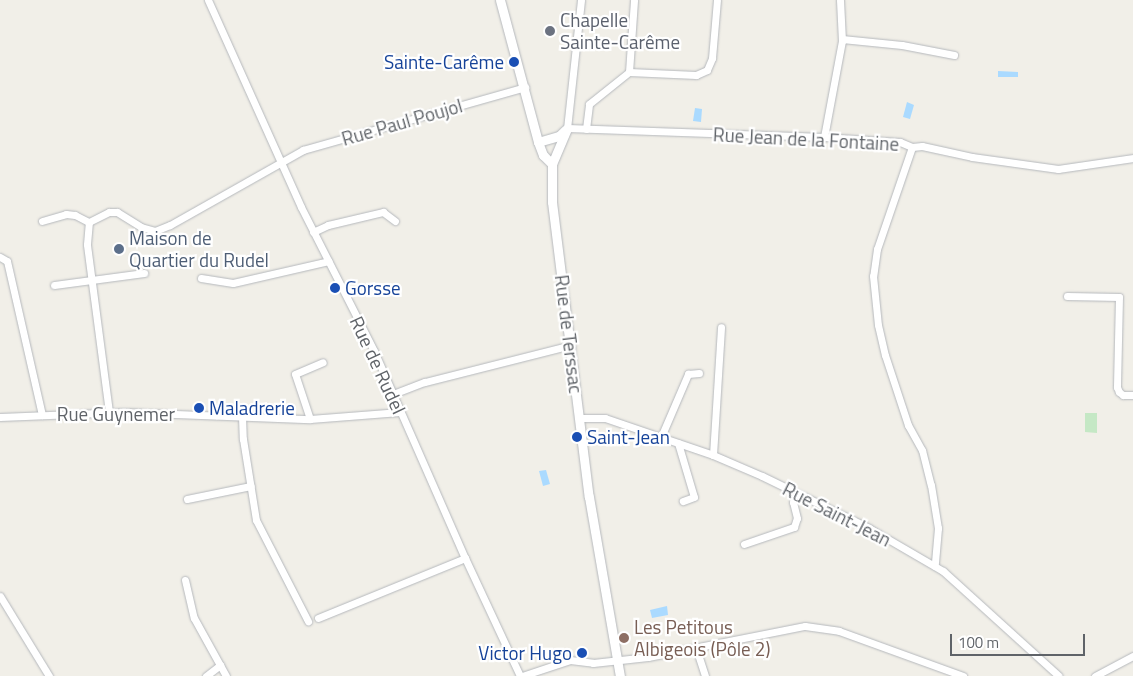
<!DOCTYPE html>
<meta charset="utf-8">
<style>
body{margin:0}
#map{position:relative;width:1133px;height:676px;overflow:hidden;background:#f1efe8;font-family:"Titillium Web",sans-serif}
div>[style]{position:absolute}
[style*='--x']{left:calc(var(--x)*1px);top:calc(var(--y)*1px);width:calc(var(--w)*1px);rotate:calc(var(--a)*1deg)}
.green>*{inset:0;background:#c5e8c5}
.water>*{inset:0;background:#aadaff}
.roads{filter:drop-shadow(0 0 1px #b5b8bc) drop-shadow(0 0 1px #b5b8bc)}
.minor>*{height:7px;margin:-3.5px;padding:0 3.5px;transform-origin:3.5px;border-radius:3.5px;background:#fff}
.tertiary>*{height:9px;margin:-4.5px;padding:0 4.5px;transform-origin:4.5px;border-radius:4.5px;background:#fff}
.dots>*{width:14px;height:14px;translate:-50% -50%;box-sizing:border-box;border:2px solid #fff;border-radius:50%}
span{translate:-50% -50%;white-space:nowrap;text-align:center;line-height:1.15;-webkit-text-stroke:4.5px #fff;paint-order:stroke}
.worship-label{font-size:19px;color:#5b616d}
.left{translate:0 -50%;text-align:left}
.transit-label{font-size:19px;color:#164399}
.right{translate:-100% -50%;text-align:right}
.street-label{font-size:19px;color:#5f6368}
.service-label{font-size:19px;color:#4e5e75}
.education-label{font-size:19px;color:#785e54}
.scale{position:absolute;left:950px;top:634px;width:135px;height:22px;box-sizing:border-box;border:2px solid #5f6368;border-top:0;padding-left:6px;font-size:15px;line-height:18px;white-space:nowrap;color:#5f6368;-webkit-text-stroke:4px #fff;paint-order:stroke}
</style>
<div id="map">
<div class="green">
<i style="clip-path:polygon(1085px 413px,1097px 413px,1097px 433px,1085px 432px)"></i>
</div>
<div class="water">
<i style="clip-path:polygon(998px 71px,1018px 72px,1018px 77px,998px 77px)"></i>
<i style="clip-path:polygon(907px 102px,914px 105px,910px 119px,903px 117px)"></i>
<i style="clip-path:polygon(695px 108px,702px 109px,701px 122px,693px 121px)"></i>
<i style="clip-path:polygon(546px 470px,550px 484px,543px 486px,539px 471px)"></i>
<i style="clip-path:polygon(667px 606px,668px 615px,652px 618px,650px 610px)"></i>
</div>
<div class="roads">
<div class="minor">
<i style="--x:208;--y:0;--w:227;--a:65.8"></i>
<i style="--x:301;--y:207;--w:161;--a:63.1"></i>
<i style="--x:374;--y:351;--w:226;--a:66.3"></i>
<i style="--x:465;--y:558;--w:130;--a:65"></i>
<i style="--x:581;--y:0;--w:129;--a:96.2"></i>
<i style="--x:567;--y:128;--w:257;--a:2"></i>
<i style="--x:824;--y:137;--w:76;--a:3.8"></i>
<i style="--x:900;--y:142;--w:13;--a:23"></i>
<i style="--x:912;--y:147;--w:108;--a:108.9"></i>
<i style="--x:877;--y:249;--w:27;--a:98"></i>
<i style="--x:873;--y:276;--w:49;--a:84.2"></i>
<i style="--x:878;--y:325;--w:31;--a:77"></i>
<i style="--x:885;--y:355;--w:74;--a:71.8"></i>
<i style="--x:908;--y:425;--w:29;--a:61"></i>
<i style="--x:922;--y:450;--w:36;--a:76"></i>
<i style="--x:931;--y:485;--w:44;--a:80.8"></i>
<i style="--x:938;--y:528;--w:38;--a:95"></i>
<i style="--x:842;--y:39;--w:60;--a:5.7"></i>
<i style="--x:902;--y:45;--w:53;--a:10.9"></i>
<i style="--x:629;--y:72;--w:72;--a:-86"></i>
<i style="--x:586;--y:129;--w:25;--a:-83"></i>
<i style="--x:589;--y:104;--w:51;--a:-38.7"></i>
<i style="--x:629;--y:72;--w:67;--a:2.6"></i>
<i style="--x:696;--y:75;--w:12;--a:-24"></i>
<i style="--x:707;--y:70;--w:13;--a:-67"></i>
<i style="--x:712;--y:58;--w:58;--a:-85.1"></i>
<i style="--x:824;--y:137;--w:98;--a:-79.4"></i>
<i style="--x:842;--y:41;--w:41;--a:-92.8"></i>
<i style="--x:912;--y:147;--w:10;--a:-6"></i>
<i style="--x:922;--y:146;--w:51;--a:12.4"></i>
<i style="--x:972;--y:157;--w:87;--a:7.9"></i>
<i style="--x:1058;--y:169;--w:76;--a:-8.3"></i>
<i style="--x:42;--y:221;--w:25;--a:-16"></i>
<i style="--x:66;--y:214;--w:9;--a:6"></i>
<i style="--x:75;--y:215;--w:16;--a:27"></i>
<i style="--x:313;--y:232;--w:17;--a:-25"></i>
<i style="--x:328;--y:225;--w:57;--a:-13.3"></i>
<i style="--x:383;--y:212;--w:15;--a:37"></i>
<i style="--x:0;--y:257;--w:8;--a:30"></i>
<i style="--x:7;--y:261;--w:158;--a:77.2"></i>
<i style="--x:201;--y:278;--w:32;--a:9"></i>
<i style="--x:233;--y:283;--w:98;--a:-12.9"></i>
<i style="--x:54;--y:285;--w:91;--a:-7.6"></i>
<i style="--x:1067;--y:296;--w:52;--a:1.1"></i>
<i style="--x:1119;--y:297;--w:90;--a:91.3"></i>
<i style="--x:1117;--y:387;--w:5;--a:68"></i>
<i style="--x:1119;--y:392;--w:5;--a:37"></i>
<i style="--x:1123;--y:395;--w:10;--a:0"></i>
<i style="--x:393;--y:394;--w:34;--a:-21"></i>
<i style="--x:425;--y:382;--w:151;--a:-14.2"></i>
<i style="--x:109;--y:412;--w:169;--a:-97.5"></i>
<i style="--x:87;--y:244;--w:22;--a:-85"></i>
<i style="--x:89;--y:222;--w:22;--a:-27"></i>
<i style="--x:109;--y:212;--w:8;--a:0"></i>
<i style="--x:117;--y:212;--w:28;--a:32"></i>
<i style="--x:141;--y:227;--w:15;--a:16"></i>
<i style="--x:155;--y:231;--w:16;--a:-22"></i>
<i style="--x:170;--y:225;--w:153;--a:-29.4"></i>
<i style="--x:303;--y:150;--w:231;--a:-15.8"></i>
<i style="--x:242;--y:416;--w:23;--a:88"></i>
<i style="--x:243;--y:439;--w:82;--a:80.9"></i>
<i style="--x:256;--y:520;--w:114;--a:62.8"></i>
<i style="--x:0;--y:417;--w:124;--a:-2.3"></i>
<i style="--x:124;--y:412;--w:186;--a:2.2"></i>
<i style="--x:310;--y:419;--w:90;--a:-4.4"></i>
<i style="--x:580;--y:418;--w:25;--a:0"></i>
<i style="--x:605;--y:418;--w:114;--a:18.9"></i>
<i style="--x:713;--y:455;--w:53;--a:23.2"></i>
<i style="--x:762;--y:476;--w:119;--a:25.9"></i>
<i style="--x:869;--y:528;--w:86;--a:30.2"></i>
<i style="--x:943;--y:571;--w:156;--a:42.2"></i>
<i style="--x:310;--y:419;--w:47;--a:-108.4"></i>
<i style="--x:295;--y:374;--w:30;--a:-23"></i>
<i style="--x:661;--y:437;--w:69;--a:-66.8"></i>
<i style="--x:688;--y:374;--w:11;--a:-5"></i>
<i style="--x:678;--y:443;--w:56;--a:73.5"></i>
<i style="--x:694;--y:497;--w:12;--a:160"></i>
<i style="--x:713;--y:455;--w:128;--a:-86.4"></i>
<i style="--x:187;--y:499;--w:65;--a:-11.5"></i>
<i style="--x:744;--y:544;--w:53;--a:-18.8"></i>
<i style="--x:794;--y:527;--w:9;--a:-72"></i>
<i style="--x:797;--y:518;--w:16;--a:-104"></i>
<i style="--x:793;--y:502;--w:9;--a:-72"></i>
<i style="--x:185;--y:580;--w:39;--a:77"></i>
<i style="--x:194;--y:618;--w:66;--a:61.1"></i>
<i style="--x:0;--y:596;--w:94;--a:58.5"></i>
<i style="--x:318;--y:618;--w:159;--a:-22.2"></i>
<i style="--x:696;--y:648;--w:29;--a:72"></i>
<i style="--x:206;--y:676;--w:18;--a:-38"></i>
<i style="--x:522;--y:676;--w:51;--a:-18.4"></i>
<i style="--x:570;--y:660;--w:23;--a:7"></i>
<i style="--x:593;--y:663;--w:55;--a:-6.2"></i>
<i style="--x:648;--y:657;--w:160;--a:-11.2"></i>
<i style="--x:805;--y:626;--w:34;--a:8"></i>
<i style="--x:839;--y:631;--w:132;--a:19.9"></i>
<i style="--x:1095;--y:676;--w:43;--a:-27.8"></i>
</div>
<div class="tertiary">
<i style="--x:500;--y:0;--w:147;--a:75"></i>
<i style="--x:538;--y:142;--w:14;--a:69"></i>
<i style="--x:543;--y:155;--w:13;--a:45"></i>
<i style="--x:552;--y:164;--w:38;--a:90"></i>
<i style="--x:552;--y:202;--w:297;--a:82.9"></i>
<i style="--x:589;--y:497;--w:182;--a:80.2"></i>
<i style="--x:538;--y:142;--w:22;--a:-16"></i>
<i style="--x:559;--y:136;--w:8;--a:-45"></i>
<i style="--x:552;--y:164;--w:39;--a:-67"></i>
</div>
</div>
<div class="dots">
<i style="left:550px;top:31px;background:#6b7280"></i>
<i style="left:514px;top:62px;background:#1a4fb4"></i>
<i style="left:119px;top:249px;background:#5c6f8a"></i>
<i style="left:335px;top:288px;background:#1a4fb4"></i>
<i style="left:199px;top:408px;background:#1a4fb4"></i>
<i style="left:577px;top:437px;background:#1a4fb4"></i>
<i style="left:624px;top:638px;background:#8d6e63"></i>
<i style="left:582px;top:653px;background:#1a4fb4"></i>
</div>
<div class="worship-label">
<span class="left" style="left:560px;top:31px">Chapelle<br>Sainte-Carême</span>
</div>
<div class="transit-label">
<span class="right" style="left:504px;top:62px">Sainte-Carême</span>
<span class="left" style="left:345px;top:288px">Gorsse</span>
<span class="left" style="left:209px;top:408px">Maladrerie</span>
<span class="left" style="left:587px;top:437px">Saint-Jean</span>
<span class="right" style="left:572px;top:653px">Victor Hugo</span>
</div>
<div class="street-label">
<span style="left:402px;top:122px;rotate:-16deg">Rue Paul Poujol</span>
<span style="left:806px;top:139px;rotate:3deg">Rue Jean de la Fontaine</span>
<span style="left:569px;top:334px;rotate:83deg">Rue de Terssac</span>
<span style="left:378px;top:365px;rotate:65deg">Rue de Rudel</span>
<span style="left:116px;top:414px">Rue Guynemer</span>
<span style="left:837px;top:514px;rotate:27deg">Rue Saint-Jean</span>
</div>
<div class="service-label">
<span class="left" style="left:129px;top:249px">Maison de<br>Quartier du Rudel</span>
</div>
<div class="education-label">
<span class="left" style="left:634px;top:638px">Les Petitous<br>Albigeois (Pôle 2)</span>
</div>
<div class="scale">100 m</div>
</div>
